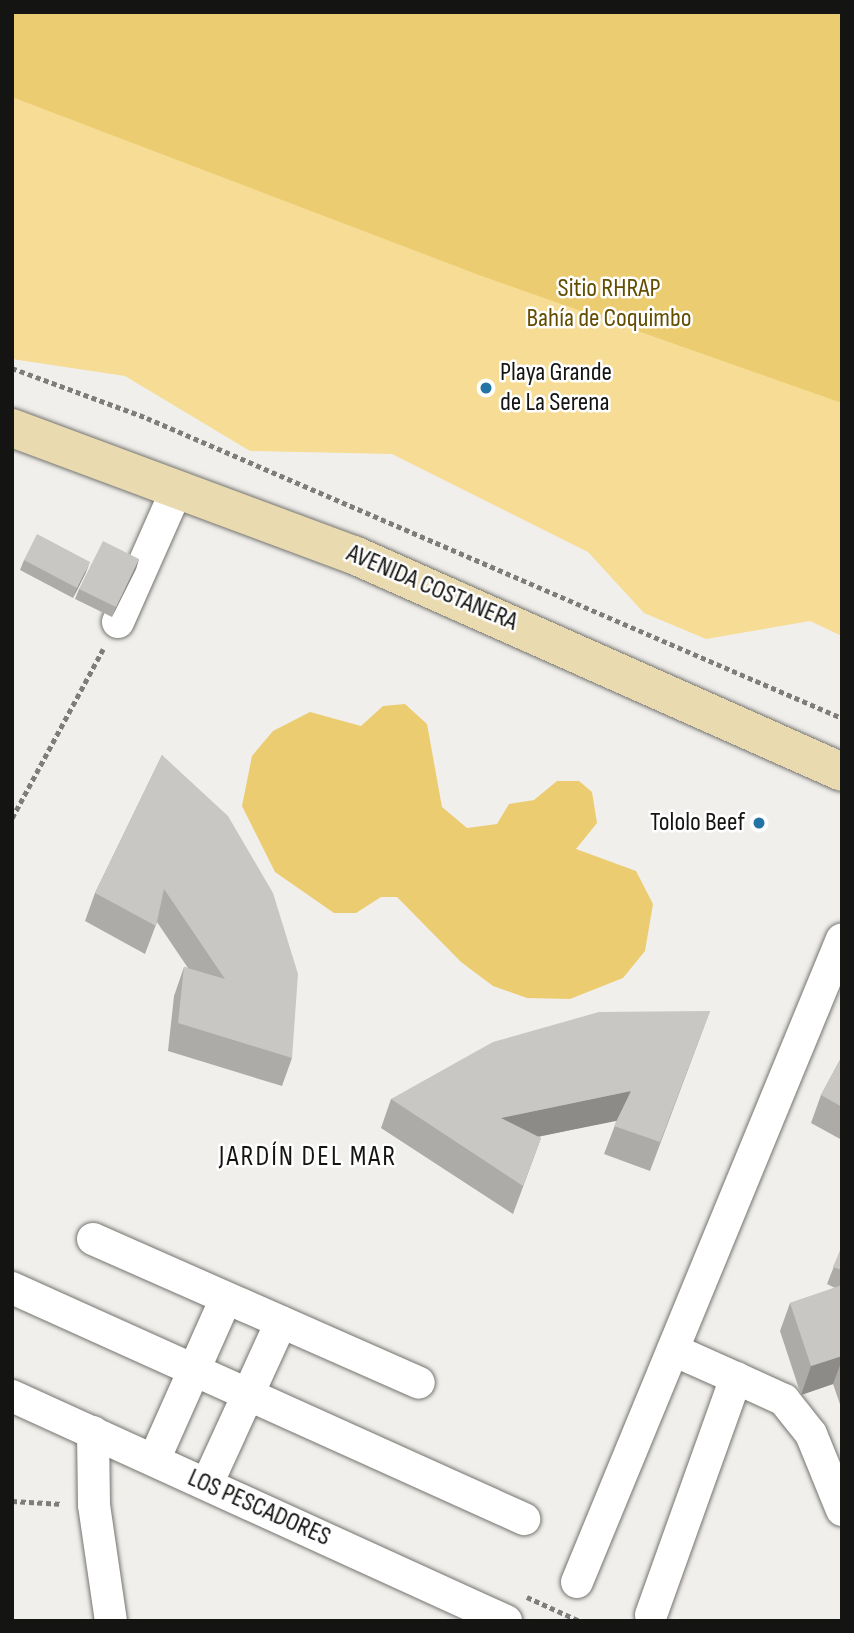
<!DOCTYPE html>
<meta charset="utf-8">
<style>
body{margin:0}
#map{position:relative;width:854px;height:1633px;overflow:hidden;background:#f0efeb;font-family:"Sofia Sans Condensed",sans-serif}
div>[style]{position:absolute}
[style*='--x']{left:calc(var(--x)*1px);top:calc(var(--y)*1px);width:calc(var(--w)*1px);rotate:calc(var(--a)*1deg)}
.green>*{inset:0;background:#f6dc94}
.water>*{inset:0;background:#eccc71}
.path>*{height:4.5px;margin-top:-2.25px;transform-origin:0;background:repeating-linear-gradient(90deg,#7e7d7b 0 5px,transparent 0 8.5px)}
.roads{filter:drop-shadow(0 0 2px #757470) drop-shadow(0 0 2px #757470)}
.minor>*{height:32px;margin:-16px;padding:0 16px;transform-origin:16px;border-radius:16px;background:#fff}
.major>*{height:38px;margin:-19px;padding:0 19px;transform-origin:19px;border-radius:19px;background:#e9dab0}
.wall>*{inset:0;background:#acaba8}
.shaded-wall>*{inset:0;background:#8c8b88}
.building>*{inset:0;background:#c8c7c3}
.dots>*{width:19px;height:19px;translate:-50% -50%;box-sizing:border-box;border:4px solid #fff;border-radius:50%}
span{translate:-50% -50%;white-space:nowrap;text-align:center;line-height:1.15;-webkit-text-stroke:5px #fff;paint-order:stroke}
.park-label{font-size:26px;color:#624d00}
.poi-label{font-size:26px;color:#141413}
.left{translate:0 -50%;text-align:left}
.right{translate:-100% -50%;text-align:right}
.street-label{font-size:26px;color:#141413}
.neighbourhood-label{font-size:28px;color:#141413;letter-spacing:2px}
.frame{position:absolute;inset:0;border:14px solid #141413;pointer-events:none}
</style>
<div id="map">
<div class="green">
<i style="clip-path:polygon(12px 12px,842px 147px,842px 636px,810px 621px,706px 639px,644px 613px,588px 552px,392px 454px,250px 451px,125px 376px,12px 359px)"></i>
</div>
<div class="water">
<i style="clip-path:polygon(12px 12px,842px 12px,842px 403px,479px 275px,12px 97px)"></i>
<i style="clip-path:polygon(405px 704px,427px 724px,442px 807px,467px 828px,497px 824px,509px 804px,534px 800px,557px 781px,579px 781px,592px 792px,597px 823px,576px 849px,636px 871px,653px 904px,645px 951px,623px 978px,570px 999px,527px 998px,493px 986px,461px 962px,397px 897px,381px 897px,356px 913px,334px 913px,275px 872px,242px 806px,252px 756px,273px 731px,310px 712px,361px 726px,383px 706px)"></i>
</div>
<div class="path">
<i style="--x:12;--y:368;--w:144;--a:20.3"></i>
<i style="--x:147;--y:418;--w:757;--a:23.35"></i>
<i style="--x:12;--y:818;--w:192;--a:-61.7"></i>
<i style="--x:12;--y:1501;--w:51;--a:3.4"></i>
<i style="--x:527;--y:1597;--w:58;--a:24.4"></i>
</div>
<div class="roads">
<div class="minor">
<i style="--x:118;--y:622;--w:145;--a:-66.1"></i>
<i style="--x:93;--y:1239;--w:356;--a:23.8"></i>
<i style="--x:12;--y:1288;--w:562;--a:24.28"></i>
<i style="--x:736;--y:1378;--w:53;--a:24.6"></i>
<i style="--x:784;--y:1400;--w:43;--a:51.5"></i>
<i style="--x:811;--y:1434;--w:82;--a:67.8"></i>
<i style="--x:12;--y:1396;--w:543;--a:24.49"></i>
<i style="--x:93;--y:1432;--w:73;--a:89.2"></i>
<i style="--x:94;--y:1505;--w:117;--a:81.7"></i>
<i style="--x:154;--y:1460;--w:177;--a:-66"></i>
<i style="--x:207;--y:1484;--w:178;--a:-65.4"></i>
<i style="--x:577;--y:1582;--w:695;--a:-67.6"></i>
<i style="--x:651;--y:1615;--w:252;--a:-70.3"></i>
<i style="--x:736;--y:1378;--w:69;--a:-156"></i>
</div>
<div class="major">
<i style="--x:12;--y:428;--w:365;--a:20.4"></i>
<i style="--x:354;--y:555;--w:534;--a:23.97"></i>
</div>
</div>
<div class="wall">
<i style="clip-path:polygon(139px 559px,136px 569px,112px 617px,75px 599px,79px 589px)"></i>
<i style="clip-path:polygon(24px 560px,86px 572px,73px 598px,20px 570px)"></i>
<i style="clip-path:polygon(162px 755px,292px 1058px,282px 1086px,168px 1051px,174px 996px,184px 967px,188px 968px,157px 922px,145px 954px,85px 921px,95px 893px)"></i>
<i style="clip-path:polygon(710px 1011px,650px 1171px,604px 1154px,617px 1120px,538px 1137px,541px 1138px,513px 1214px,381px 1128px,391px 1099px)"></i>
<i style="clip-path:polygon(842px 1056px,842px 1140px,811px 1123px,821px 1095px)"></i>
<i style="clip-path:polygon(842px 1246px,842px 1410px,833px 1384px,801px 1395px,780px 1331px,790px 1303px,835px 1288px,827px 1284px)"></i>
</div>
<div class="shaded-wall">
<i style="clip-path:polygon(139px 559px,136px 569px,112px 617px,116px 607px)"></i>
<i style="clip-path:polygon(90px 562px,86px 572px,73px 598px,77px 588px)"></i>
<i style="clip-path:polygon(631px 1091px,621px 1120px,491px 1146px,501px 1118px)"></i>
<i style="clip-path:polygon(842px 1356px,842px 1360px,833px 1384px,801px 1395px,811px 1366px)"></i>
</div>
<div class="building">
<i style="clip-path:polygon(37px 534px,90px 562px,77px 588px,24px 560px)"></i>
<i style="clip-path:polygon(103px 541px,139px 559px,116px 607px,79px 589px)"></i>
<i style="clip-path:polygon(162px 755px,228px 816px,273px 893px,298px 974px,292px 1058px,178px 1023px,184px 967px,225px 979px,164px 889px,156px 926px,95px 893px)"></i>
<i style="clip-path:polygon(710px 1011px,660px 1142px,614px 1126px,631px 1091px,501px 1118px,541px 1138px,523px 1186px,391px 1099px,493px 1042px,599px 1012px)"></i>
<i style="clip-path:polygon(842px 1056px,842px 1107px,821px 1095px)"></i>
<i style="clip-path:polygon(842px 1246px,842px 1270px,833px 1267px)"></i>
<i style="clip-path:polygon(842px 1285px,842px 1356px,811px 1366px,790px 1303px)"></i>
</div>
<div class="dots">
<i style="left:486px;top:388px;background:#2374a5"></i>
<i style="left:759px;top:823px;background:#2374a5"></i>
</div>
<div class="park-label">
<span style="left:609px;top:304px">Sitio RHRAP<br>Bahía de Coquimbo</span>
</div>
<div class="poi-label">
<span class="left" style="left:500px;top:388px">Playa Grande<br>de La Serena</span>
<span class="right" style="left:745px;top:823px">Tololo Beef</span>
</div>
<div class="street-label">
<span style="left:432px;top:588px;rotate:23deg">AVENIDA COSTANERA</span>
<span style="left:259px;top:1508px;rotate:24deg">LOS PESCADORES</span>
</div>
<div class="neighbourhood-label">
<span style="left:308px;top:1157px">JARDÍN DEL MAR</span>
</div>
<div class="frame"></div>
</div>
